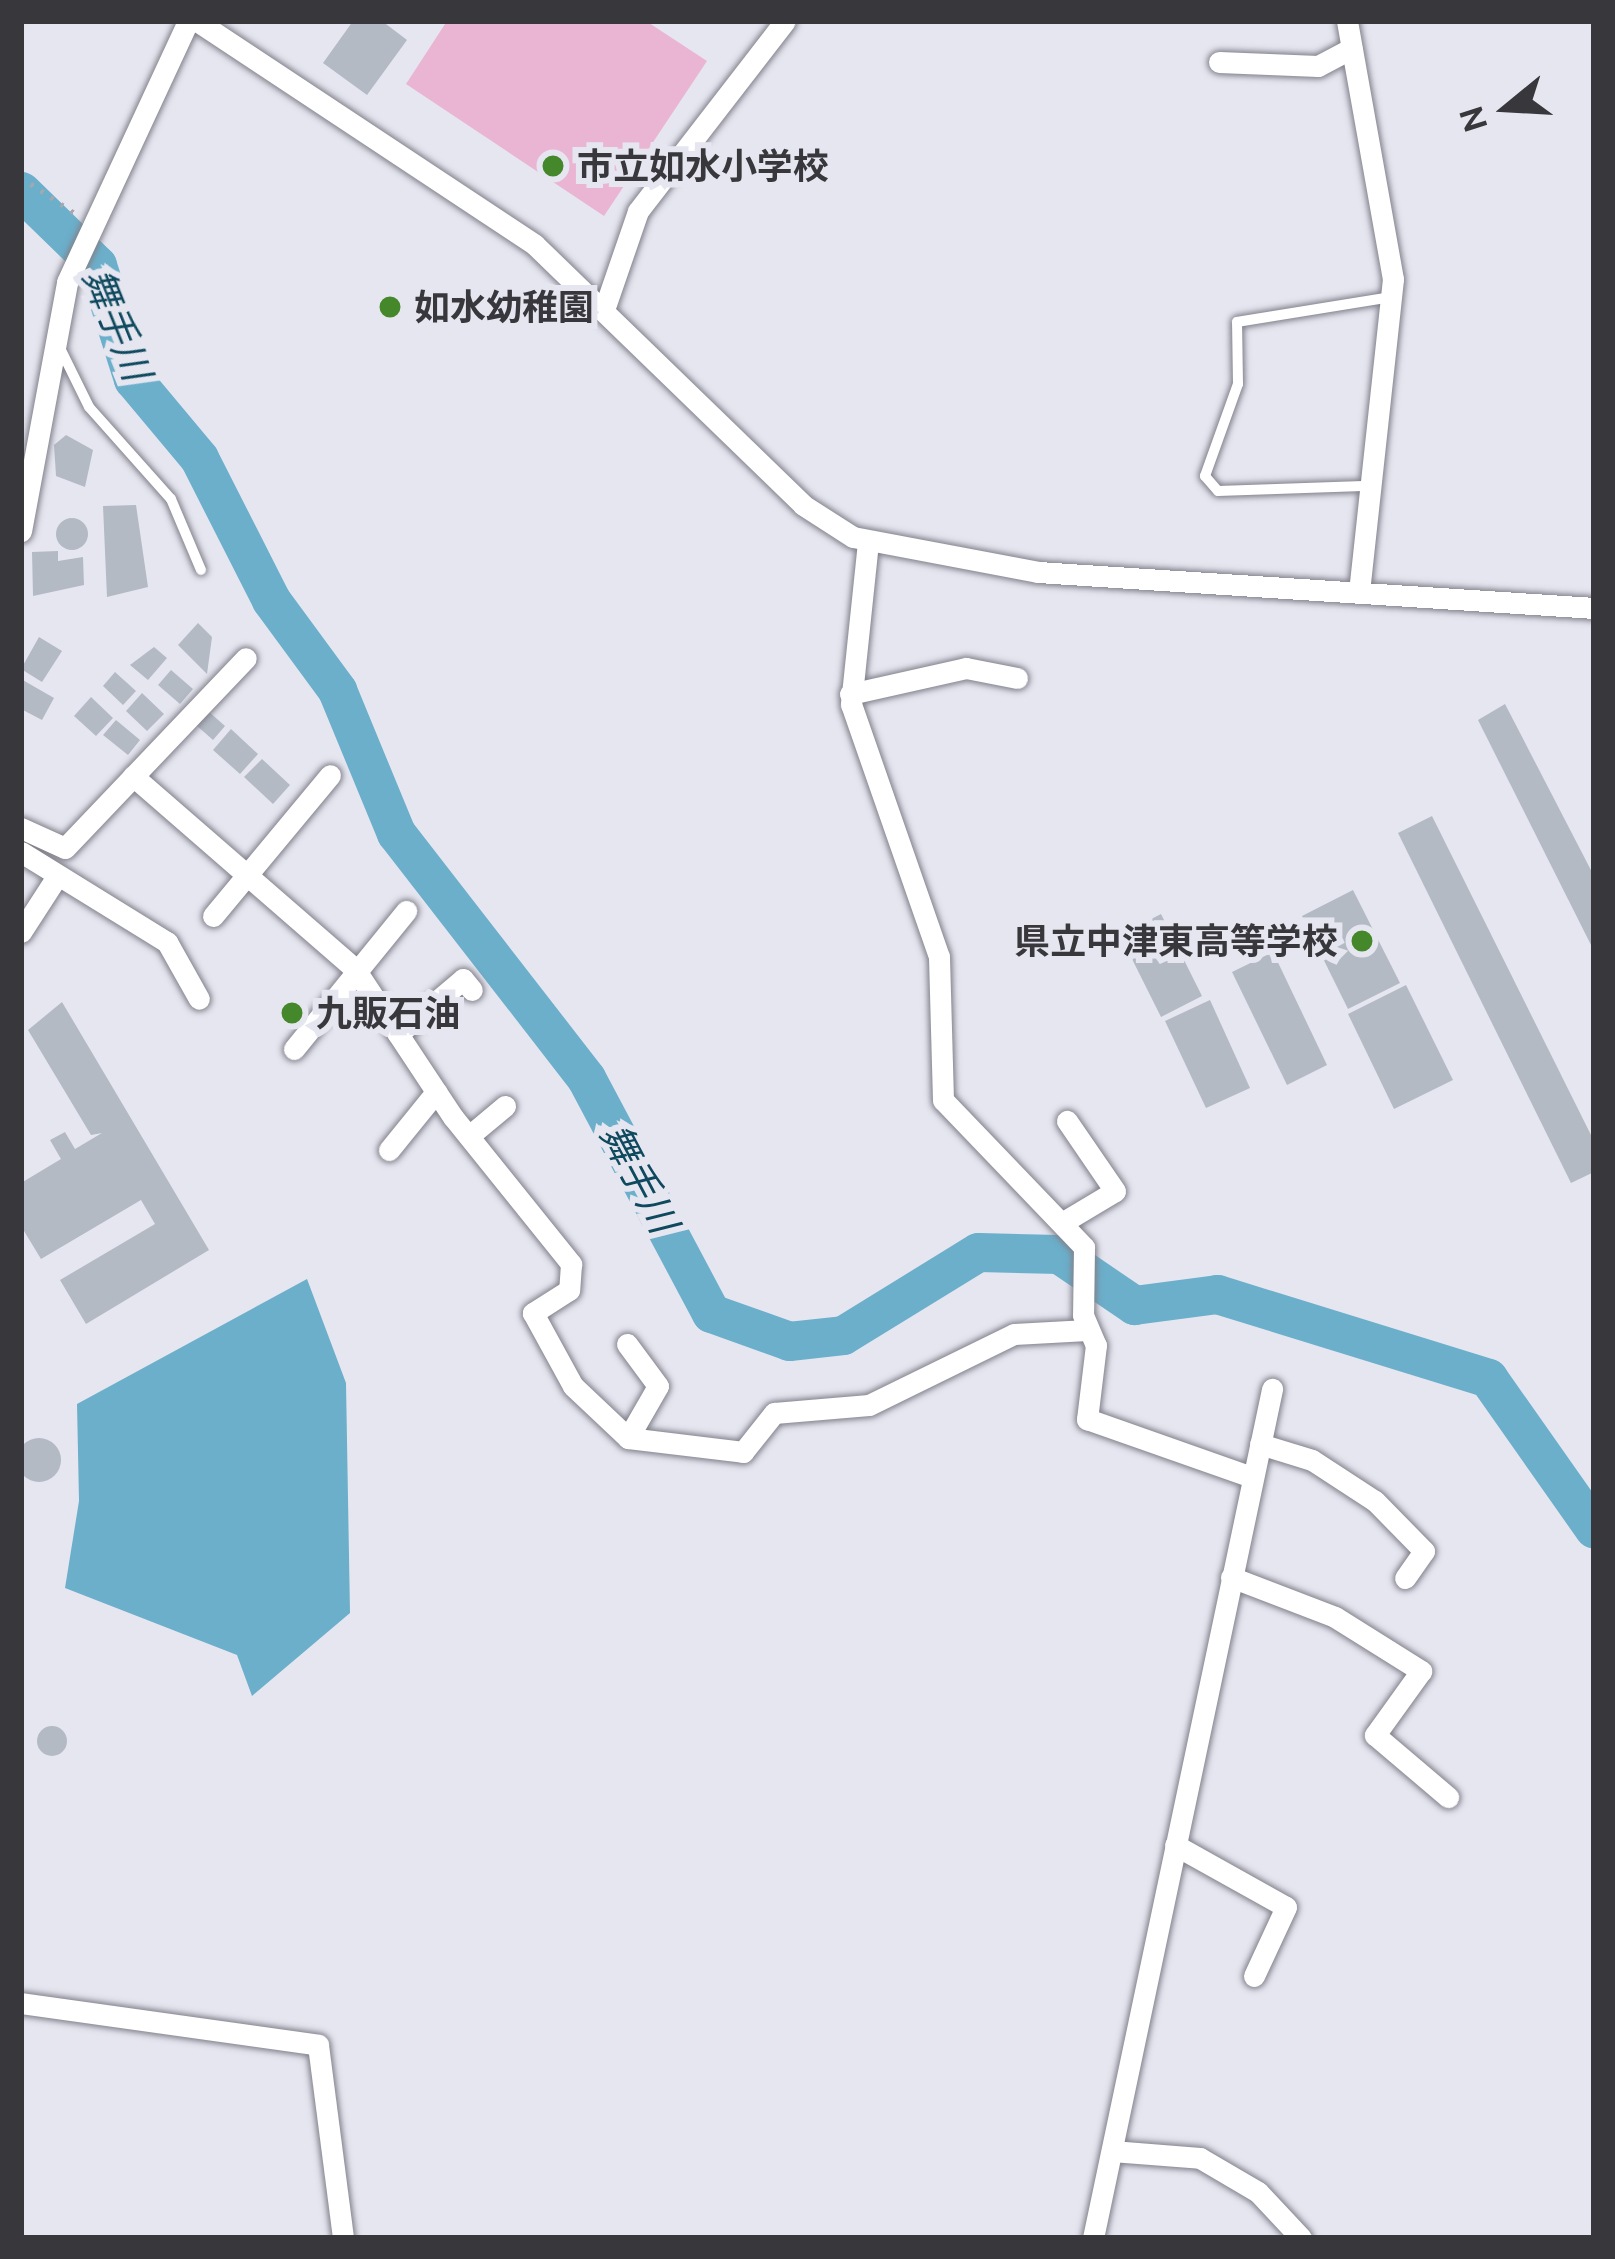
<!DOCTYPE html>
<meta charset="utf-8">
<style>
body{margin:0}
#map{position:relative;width:1615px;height:2259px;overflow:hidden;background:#e6e6f1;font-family:Ubuntu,"Noto Sans JP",sans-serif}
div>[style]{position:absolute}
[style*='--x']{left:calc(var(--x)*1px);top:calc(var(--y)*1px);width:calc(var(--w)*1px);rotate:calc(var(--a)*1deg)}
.green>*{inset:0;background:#eab5d2}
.water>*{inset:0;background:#6bafcb}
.river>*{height:39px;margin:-19.5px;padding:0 19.5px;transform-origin:19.5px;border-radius:19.5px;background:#6bafcb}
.building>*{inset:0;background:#b3bac4}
.round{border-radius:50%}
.path>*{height:4.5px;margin-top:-2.25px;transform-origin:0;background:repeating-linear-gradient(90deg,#a7a7b0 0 3px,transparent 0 12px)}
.roads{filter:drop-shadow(0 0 3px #81818b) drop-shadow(0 0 3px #81818b)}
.lane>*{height:10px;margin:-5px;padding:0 5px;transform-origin:5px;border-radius:5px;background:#fff}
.street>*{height:21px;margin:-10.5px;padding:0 10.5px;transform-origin:10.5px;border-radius:10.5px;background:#fff}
.dots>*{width:33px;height:33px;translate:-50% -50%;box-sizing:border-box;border:6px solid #e6e6f1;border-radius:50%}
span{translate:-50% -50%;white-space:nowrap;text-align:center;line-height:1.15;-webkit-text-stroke:12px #e6e6f1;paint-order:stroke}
.poi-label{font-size:36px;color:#37373c;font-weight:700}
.left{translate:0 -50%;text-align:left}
.right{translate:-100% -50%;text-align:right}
.water-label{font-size:39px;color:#0e495d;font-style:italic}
.frame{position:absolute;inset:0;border:24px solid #37373c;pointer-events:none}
.north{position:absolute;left:1447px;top:48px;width:120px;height:120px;-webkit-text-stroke:9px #e6e6f1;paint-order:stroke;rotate:252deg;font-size:33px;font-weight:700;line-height:48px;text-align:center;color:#37373c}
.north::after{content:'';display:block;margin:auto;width:42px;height:54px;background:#37373c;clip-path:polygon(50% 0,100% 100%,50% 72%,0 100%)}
</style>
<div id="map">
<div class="green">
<i style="clip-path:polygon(447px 21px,646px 21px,707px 61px,604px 216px,406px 84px)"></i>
</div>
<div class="water">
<i style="clip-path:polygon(307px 1279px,346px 1383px,350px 1613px,252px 1696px,237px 1655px,65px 1588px,79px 1501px,77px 1404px)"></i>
</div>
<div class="river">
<i style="--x:21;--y:191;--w:106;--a:44.2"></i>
<i style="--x:97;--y:265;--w:120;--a:72.5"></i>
<i style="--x:133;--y:379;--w:103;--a:50.1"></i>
<i style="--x:199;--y:458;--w:159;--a:63.1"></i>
<i style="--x:271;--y:600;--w:112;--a:53.7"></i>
<i style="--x:337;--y:690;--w:155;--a:67.6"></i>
<i style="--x:396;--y:833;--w:310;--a:52.2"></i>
<i style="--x:586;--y:1078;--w:266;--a:62"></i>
<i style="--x:711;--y:1313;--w:83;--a:19.7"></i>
<i style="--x:789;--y:1341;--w:54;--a:-6.3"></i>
<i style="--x:843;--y:1335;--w:158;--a:-31.6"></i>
<i style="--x:978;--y:1252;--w:81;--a:1.4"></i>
<i style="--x:1059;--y:1254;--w:91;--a:34.2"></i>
<i style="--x:1134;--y:1305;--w:84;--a:-7.5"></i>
<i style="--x:1217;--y:1294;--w:284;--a:17.2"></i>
<i style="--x:1488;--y:1378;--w:184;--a:54.9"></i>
</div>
<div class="building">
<i style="clip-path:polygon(353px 21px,382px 21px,407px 40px,367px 95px,323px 63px)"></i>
<i style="clip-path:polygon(66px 435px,93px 450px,85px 487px,56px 476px,54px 445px)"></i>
<i style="clip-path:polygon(136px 505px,148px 587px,107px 597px,103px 506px)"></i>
<i class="round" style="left:56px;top:518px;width:32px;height:32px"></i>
<i style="clip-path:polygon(58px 551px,58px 561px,83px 557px,84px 585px,33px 596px,32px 552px)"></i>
<i style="clip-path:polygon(198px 623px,212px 637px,207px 674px,178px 645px)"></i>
<i style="clip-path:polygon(39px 637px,62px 651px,42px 682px,21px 669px)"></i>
<i style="clip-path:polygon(154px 647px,167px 658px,148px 680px,130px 665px)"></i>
<i style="clip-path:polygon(171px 670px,193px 689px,180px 704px,158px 685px)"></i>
<i style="clip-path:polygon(115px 672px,136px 691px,123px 705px,103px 686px)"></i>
<i style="clip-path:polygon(21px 679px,54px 698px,42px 720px,21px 709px)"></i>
<i style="clip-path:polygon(142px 693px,164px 714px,147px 731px,126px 711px)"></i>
<i style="clip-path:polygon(91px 697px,113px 718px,96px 736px,74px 716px)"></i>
<i style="clip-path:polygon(1505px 704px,1594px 876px,1594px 951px,1478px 720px)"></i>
<i style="clip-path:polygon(208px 711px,225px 726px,213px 740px,196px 725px)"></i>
<i style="clip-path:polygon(116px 720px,140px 740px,128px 755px,103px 735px)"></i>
<i style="clip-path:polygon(231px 729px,258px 754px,240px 774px,213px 750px)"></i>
<i style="clip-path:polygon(262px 759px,290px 785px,273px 804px,244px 777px)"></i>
<i style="clip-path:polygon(1432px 816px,1594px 1141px,1594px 1172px,1571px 1183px,1398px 833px)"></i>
<i style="clip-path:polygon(1353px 890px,1400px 983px,1348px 1009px,1302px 916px)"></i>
<i style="clip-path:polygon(1161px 914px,1202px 996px,1161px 1017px,1120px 935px)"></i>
<i style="clip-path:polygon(1273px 952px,1327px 1065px,1287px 1085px,1232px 972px)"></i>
<i style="clip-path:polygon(1406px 985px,1453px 1080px,1394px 1109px,1348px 1014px)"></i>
<i style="clip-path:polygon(1210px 1000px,1250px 1088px,1206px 1108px,1165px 1021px)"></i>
<i style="clip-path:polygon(62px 1002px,209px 1250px,86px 1324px,60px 1280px,155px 1224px,141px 1200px,41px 1259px,21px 1226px,21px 1183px,61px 1159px,50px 1140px,65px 1132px,75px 1149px,102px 1133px,91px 1135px,28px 1030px)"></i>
<i class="round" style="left:17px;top:1438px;width:44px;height:44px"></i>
<i class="round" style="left:37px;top:1726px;width:30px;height:30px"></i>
</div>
<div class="path">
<i style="--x:21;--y:177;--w:66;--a:33.9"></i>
</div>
<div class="roads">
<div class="lane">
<i style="--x:58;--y:344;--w:70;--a:63.8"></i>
<i style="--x:89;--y:407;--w:123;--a:48.3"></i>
<i style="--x:171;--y:499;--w:77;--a:67.1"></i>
<i style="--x:1363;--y:486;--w:145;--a:178"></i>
<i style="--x:1218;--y:491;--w:20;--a:-131"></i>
<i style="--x:1205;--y:476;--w:98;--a:-70.3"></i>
<i style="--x:1238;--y:384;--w:62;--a:-90.9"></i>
<i style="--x:1237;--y:322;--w:156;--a:-9.2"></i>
</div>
<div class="street">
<i style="--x:197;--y:21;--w:405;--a:33.5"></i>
<i style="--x:535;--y:245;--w:373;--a:44.1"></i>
<i style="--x:803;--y:505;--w:59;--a:32.6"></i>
<i style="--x:853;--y:537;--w:188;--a:10.7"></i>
<i style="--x:1038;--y:572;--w:557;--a:3.7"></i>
<i style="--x:1347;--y:21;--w:262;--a:79.9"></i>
<i style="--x:1393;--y:279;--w:315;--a:96.2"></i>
<i style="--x:1219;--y:62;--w:99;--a:2.3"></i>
<i style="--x:1318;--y:66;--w:38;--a:-28"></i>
<i style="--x:606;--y:304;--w:98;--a:-71"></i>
<i style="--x:638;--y:211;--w:240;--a:-52.3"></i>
<i style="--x:21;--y:531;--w:253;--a:-79.5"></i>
<i style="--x:67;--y:282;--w:288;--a:-65.1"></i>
<i style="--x:868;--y:542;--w:163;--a:96"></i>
<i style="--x:851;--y:704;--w:268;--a:70.8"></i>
<i style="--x:939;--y:957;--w:143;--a:88.4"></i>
<i style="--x:943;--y:1100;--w:204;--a:46.2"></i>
<i style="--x:1084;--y:1247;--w:68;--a:90.8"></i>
<i style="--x:1083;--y:1315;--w:33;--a:67"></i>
<i style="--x:1096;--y:1345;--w:75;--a:96.9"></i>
<i style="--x:1087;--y:1419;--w:175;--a:19.4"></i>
<i style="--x:850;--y:694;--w:119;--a:-12.6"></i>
<i style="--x:966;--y:668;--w:52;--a:11.1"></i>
<i style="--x:133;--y:776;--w:294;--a:41"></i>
<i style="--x:355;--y:969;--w:178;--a:56.5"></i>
<i style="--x:453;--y:1117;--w:189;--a:51.2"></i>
<i style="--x:571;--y:1264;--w:26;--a:94"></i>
<i style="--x:569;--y:1290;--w:43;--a:147.4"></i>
<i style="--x:533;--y:1313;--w:83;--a:61.3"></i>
<i style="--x:573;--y:1386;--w:76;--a:43.4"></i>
<i style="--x:628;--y:1438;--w:116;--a:6.9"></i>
<i style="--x:743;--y:1452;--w:50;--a:-51.5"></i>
<i style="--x:774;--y:1413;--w:95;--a:-4.8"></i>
<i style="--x:869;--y:1405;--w:161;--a:-26.1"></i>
<i style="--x:1014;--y:1334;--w:73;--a:-3.1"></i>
<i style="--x:21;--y:828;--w:48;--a:24.4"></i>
<i style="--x:65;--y:848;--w:262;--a:-46.4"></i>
<i style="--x:21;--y:852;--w:172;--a:31.7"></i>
<i style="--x:167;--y:942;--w:65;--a:60.7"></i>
<i style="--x:213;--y:916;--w:183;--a:-50.3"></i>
<i style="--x:21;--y:932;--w:64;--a:-57.1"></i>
<i style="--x:398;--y:1034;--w:85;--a:-40.2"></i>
<i style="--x:463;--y:979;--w:14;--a:51"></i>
<i style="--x:294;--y:1049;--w:178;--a:-50.9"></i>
<i style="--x:469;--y:1136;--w:47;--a:-39.8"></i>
<i style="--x:389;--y:1150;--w:75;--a:-51"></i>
<i style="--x:1065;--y:1221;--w:58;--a:-31"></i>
<i style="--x:1115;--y:1191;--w:85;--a:-124.4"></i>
<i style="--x:627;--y:1344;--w:52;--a:53.6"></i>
<i style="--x:658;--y:1386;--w:60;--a:120"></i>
<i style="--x:1260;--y:1444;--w:54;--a:17.1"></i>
<i style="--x:1312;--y:1460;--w:75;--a:33.1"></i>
<i style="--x:1375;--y:1501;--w:70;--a:45.6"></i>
<i style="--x:1424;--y:1551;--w:33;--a:125"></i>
<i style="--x:1231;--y:1577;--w:111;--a:21"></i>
<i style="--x:1335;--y:1617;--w:102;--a:32.1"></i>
<i style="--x:1421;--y:1671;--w:79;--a:125.7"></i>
<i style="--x:1375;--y:1735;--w:96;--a:40.3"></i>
<i style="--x:1175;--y:1845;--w:127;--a:29.2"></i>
<i style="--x:1286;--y:1907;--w:76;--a:114.9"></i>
<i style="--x:21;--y:2003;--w:300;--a:8"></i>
<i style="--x:318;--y:2045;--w:195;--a:82.6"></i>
<i style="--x:1112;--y:2151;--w:88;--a:4.5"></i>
<i style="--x:1200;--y:2158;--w:67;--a:30.4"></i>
<i style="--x:1258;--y:2192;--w:63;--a:46.9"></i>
<i style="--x:1093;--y:2238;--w:868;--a:-78.09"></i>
</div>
</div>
<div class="dots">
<i style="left:553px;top:166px;background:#45882b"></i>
<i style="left:390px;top:307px;background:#45882b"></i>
<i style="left:1362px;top:941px;background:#45882b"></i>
<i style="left:292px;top:1013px;background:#45882b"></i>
</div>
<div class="poi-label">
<span class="left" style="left:577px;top:166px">市立如水小学校</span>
<span class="left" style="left:414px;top:307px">如水幼稚園</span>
<span class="right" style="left:1338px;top:941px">県立中津東高等学校</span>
<span class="left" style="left:316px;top:1013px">九販石油</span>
</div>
<div class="water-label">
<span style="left:117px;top:324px;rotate:68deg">舞手川</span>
<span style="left:639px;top:1178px;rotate:62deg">舞手川</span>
</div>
<div class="frame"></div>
<div class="north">N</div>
</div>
